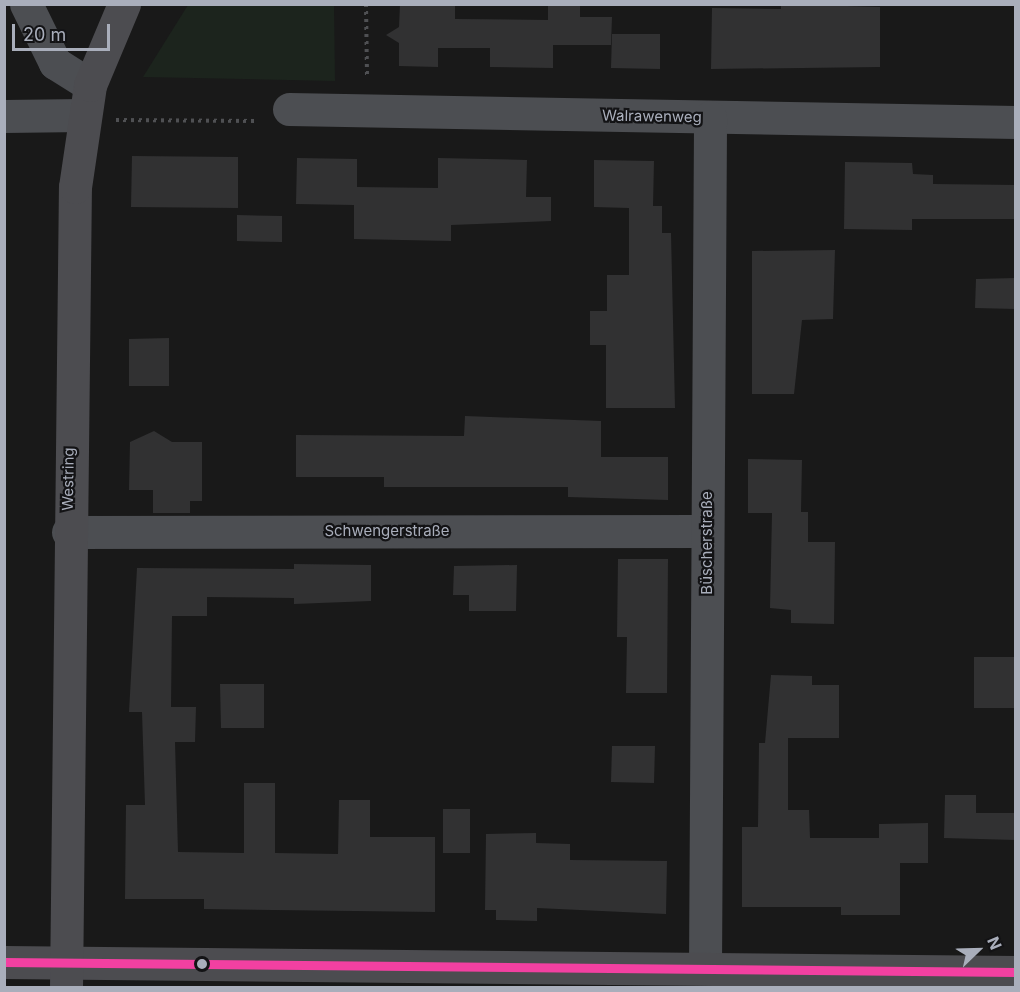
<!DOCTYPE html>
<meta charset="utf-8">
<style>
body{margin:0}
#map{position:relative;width:1020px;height:992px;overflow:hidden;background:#191919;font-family:Inter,sans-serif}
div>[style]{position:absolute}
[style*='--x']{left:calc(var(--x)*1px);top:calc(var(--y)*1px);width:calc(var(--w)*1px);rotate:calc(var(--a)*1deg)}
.green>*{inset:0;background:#1c241d}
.building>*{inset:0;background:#313132}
.path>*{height:4px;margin-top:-2px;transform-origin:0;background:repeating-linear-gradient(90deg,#4f5053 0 3px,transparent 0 7.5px)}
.street>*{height:33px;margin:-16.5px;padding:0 16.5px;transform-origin:16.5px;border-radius:16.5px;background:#4c4e52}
.secondary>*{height:33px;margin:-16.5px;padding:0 16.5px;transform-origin:16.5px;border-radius:16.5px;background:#4c4c50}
.bus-1>*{height:9px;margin:-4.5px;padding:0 4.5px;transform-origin:4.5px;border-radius:4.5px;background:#f240a1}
.dots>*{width:16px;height:16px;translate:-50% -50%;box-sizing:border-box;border:3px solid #131315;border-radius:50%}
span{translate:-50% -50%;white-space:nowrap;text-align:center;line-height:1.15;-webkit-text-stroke:4.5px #131315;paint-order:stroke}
.street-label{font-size:15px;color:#a9aebb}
.frame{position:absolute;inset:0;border:6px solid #a9aebb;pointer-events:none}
.north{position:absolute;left:948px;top:920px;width:60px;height:60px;-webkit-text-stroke:4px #131315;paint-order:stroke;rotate:67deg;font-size:16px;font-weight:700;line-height:24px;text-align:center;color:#a9aebb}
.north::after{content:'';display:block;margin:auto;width:21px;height:27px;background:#a9aebb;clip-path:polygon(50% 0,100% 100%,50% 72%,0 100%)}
.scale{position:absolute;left:12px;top:24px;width:98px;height:27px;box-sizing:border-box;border:3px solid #a9aebb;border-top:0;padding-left:8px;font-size:18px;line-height:21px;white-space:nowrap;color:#a9aebb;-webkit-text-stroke:4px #131315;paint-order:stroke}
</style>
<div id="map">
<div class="green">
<i style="clip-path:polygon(188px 5px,334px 5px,335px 81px,143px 77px)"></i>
</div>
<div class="building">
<i style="clip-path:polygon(400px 4px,455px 5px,455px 19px,548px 20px,548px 4px,580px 4px,580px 17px,612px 17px,611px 45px,553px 45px,553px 68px,490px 67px,490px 48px,438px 48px,438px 67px,399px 66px,399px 43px,386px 35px,399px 27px)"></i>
<i style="clip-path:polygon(781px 4px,880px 7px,880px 67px,711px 69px,712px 8px,781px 9px)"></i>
<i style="clip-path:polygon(612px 34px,660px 34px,660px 69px,611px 68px)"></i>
<i style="clip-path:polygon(132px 156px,238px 157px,238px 208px,131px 207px)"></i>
<i style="clip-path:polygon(297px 158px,357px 159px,357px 187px,438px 188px,438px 158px,527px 160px,526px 197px,551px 197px,551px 221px,451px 225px,451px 241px,354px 239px,354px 205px,296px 204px)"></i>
<i style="clip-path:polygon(594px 160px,654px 161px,653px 206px,662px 206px,662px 233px,671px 233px,675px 408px,606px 408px,606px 345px,590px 345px,590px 311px,607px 311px,607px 275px,629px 275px,629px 208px,594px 207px)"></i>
<i style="clip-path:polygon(845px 162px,912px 163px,913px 174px,933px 175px,933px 184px,1016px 185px,1016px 219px,912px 219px,912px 230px,844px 229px)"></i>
<i style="clip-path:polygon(237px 215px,282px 216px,282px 242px,237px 241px)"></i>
<i style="clip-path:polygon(835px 250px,833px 319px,802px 320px,794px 394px,752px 394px,752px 251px)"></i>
<i style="clip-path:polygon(1016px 278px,1016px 309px,975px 308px,976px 279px)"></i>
<i style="clip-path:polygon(169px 338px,169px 386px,129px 386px,129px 339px)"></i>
<i style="clip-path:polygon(465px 416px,601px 421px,601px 457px,668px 457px,668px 500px,568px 497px,568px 487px,384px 487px,384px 477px,296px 477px,296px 435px,464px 436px)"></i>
<i style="clip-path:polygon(154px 431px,172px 442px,202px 442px,202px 501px,190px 501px,190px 513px,153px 513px,153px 490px,129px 490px,130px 442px)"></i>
<i style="clip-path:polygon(748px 459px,802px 460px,801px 512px,808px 512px,808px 542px,835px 542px,834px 624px,791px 623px,791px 610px,770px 608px,772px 513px,748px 513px)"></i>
<i style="clip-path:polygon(618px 559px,668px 559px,667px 693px,626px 693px,627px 637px,617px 637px)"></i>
<i style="clip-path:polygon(294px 564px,371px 565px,371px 601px,294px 604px,294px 598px,207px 597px,207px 616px,172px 616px,171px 707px,196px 707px,195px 742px,175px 742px,178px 852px,244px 853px,244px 783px,275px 783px,275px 853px,338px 854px,339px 800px,370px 800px,370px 837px,435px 837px,435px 912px,204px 909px,204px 899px,125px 899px,126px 805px,145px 805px,142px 712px,129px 712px,137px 568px,294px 569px)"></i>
<i style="clip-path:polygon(517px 565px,516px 611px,469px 611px,469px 595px,453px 595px,454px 566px)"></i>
<i style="clip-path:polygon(974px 657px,1016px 657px,1016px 708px,974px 708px)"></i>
<i style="clip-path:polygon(771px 675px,812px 676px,812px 685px,839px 685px,839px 738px,788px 738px,788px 810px,809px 810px,810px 838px,879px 838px,879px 824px,928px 823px,928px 863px,900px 863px,900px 915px,841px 915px,841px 907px,742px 907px,742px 827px,758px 827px,759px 743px,765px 743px)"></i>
<i style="clip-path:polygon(220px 684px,264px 684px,264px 728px,221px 728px)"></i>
<i style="clip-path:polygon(612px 746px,655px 746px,654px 783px,611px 782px)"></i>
<i style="clip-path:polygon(945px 795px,976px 795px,976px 813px,1016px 813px,1016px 840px,944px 838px)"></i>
<i style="clip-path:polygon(443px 809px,470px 809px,470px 853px,443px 853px)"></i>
<i style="clip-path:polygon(536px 833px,536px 843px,570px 844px,570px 860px,667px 861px,666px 914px,537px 908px,537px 921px,496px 920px,496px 910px,485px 910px,486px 834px)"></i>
</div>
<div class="path">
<i style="--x:366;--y:4;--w:75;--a:89.2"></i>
<i style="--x:116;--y:120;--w:142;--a:0.4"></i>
</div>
<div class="street">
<i style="--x:26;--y:4;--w:66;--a:63.8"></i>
<i style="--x:55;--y:63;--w:41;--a:32.2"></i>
<i style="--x:289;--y:109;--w:727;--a:1.02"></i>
<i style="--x:4;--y:116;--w:79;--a:-0.7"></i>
<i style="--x:68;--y:532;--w:639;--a:-0.09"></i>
<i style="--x:705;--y:968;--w:851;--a:-89.66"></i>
</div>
<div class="secondary">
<i style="--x:4;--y:962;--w:1012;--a:0.57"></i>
<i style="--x:66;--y:988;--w:801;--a:-89.36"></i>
<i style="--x:75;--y:187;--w:103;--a:-81.6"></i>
<i style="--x:90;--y:85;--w:88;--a:-67.2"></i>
</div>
<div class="bus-1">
<i style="--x:4;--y:962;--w:1012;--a:0.57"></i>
</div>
<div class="dots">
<i style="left:202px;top:964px;background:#a9aebb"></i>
</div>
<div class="street-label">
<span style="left:652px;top:116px;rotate:1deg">Walrawenweg</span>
<span style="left:68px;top:479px;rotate:-89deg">Westring</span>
<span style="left:387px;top:531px">Schwengerstraße</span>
<span style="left:707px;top:543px;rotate:-90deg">Büscherstraße</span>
</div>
<div class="frame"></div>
<div class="north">N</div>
<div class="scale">20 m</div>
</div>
